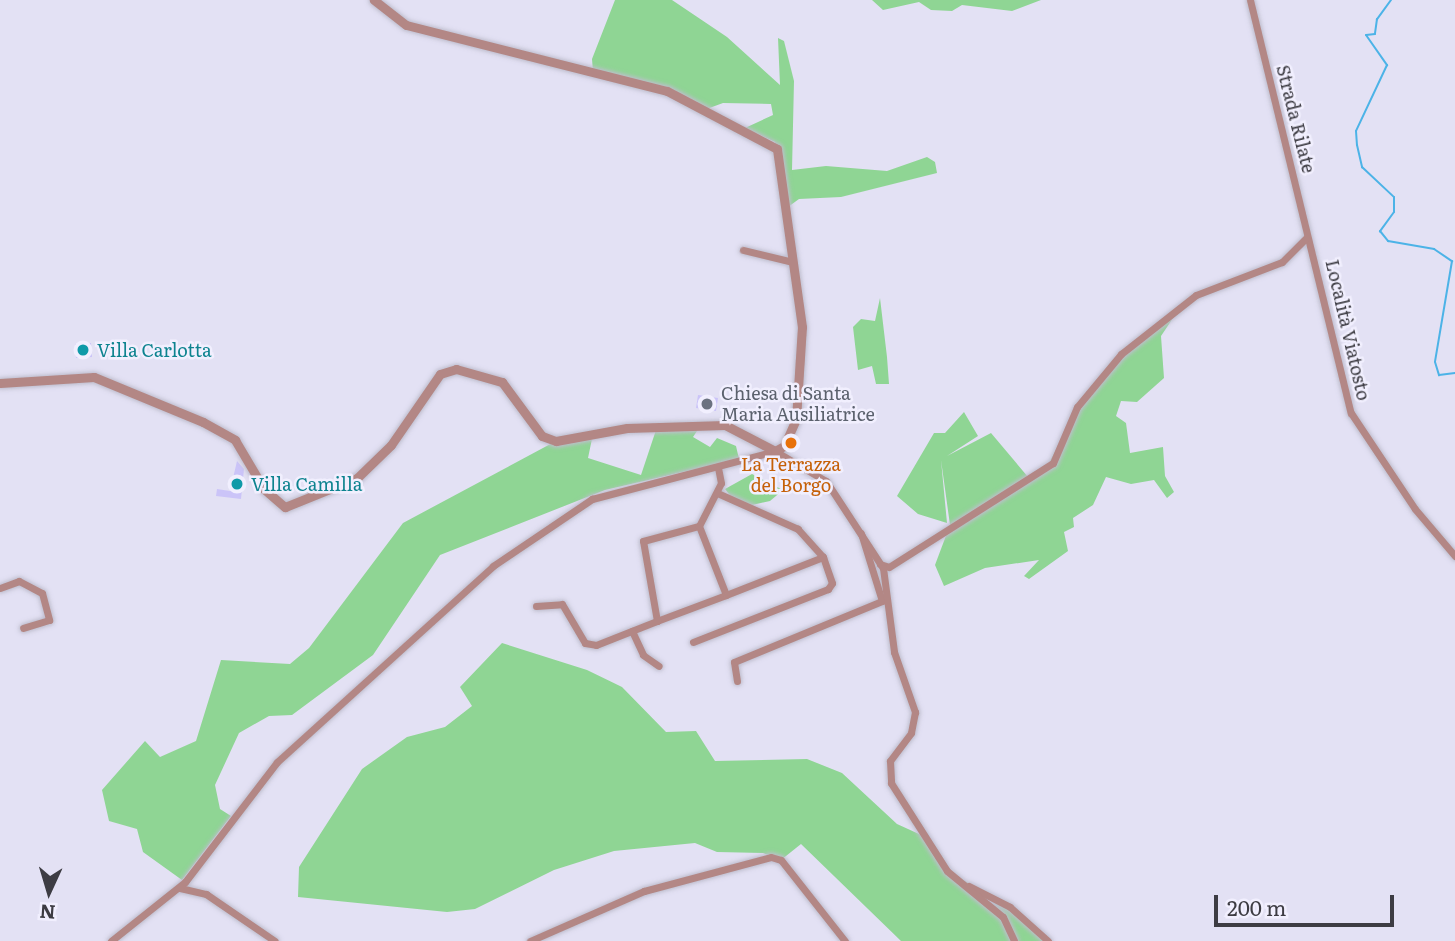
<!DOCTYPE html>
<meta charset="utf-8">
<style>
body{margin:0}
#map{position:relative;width:1455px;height:941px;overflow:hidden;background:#e3e1f4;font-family:Literata,serif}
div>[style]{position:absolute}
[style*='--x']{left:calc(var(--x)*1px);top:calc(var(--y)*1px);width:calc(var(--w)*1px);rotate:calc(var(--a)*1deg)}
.green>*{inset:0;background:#8fd594}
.stream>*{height:2px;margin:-1px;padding:0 1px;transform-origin:1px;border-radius:1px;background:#4cb3e7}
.building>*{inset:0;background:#cbc4f8}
.roads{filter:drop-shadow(0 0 2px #bebdcd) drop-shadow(0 0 2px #bebdcd)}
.minor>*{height:7px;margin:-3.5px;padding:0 3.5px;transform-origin:3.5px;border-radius:3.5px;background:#b38785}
.tertiary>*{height:9px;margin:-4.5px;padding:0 4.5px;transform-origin:4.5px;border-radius:4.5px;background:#b38785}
.dots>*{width:19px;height:19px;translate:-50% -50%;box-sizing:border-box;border:4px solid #f1effe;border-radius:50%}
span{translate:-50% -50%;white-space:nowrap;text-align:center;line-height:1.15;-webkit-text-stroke:5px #f1effe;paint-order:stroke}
.street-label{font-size:18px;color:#3d3c43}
.culture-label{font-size:18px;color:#0d838f}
.left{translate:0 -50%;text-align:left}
.worship-label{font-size:18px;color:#5b616d}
.food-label{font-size:18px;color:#c56008}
.north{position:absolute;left:14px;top:857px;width:70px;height:70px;-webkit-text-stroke:5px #f1effe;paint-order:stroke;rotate:184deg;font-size:19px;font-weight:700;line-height:28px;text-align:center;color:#3d3c43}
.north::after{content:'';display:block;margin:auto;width:24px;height:32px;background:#3d3c43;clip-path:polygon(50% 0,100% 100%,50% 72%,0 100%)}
.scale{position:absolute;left:1214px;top:895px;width:180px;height:32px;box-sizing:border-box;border:4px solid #3d3c43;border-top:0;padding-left:9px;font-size:21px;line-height:24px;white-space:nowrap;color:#3d3c43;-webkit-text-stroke:5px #f1effe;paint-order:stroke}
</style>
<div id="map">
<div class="green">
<i style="clip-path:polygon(615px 0,672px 0,727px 37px,780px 85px,778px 38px,784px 41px,794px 81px,792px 170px,826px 166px,887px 171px,927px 157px,935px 162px,937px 173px,841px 197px,799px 199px,788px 207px,775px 142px,745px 128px,773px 115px,771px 104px,723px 103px,704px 110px,667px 91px,593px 72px,592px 59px)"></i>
<i style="clip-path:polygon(872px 0,1041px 0,1012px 11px,962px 5px,952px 11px,931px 10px,919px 2px,883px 10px)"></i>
<i style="clip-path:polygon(880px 298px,887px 357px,889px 384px,876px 384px,872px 366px,858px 370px,853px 327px,861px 319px,875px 321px)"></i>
<i style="clip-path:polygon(1179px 309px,1161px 336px,1164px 378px,1137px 402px,1121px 401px,1116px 416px,1126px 423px,1130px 453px,1163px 447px,1165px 476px,1174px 492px,1167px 498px,1154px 480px,1131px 484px,1106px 477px,1093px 505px,1073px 518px,1074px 527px,1064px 532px,1068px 551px,1029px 579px,1024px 576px,1039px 560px,985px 568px,944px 586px,935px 565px,950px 525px,941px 460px,947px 523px,918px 514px,897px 496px,934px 433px,945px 433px,964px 412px,978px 436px,947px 456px,991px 433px,1028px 477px,1047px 467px,1072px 418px,1106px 371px)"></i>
<i style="clip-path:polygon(699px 428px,693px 437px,710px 447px,717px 438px,736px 446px,739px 459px,605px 490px,440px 555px,373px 655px,292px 715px,269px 716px,239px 733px,215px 785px,220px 809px,231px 816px,182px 880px,143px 852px,137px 829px,109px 821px,102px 790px,145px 741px,160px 757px,196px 741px,221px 660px,290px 664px,309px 648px,403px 523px,556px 441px,593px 434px,588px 458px,641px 475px,656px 430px)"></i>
<i style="clip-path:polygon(752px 474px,783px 490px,770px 501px,752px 505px,732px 498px,725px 489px)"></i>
<i style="clip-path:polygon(502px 643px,587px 670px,622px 687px,666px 732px,696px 731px,715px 761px,807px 759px,842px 773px,897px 824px,930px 839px,947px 871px,1009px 906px,1048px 941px,901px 941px,801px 844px,781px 860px,763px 853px,717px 852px,695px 843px,614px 851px,554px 870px,475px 909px,447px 912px,298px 897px,299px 867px,362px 769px,407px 737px,445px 727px,472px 706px,460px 687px)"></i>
</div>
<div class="stream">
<i style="--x:1391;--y:0;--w:24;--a:126"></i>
<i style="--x:1377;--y:19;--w:15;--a:98"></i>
<i style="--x:1375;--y:34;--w:9;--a:174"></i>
<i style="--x:1366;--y:35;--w:37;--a:55"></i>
<i style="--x:1387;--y:65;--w:73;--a:115.2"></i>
<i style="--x:1356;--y:131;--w:14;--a:86"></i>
<i style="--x:1357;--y:145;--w:23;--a:77"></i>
<i style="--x:1362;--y:167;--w:44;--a:43.2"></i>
<i style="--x:1394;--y:197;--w:15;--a:90"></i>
<i style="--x:1394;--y:212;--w:24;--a:126"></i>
<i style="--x:1380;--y:231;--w:13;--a:51"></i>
<i style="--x:1388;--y:241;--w:47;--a:9.9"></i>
<i style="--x:1434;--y:249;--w:22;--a:34"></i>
<i style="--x:1452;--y:261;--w:102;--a:99.6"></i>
<i style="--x:1435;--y:362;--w:14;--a:73"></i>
<i style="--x:1439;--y:375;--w:16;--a:-7"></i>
</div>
<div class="building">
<i style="clip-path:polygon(91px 343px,92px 357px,76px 358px,75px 344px)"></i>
<i style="clip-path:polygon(698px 395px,718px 398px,716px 411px,696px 408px)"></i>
<i style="clip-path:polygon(237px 461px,244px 469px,241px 499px,216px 496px,217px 489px,230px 491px)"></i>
</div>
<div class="roads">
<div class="minor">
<i style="--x:1250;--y:0;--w:425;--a:76.3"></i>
<i style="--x:1351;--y:413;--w:115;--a:56.3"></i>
<i style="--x:1415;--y:509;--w:62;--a:49.6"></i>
<i style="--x:743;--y:250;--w:51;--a:13.5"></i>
<i style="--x:699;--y:526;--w:74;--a:68.6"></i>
<i style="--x:726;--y:595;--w:74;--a:159.4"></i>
<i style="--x:657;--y:621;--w:81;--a:-99.9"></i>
<i style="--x:643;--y:541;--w:58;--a:-15"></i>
<i style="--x:699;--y:526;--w:48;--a:-62.9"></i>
<i style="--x:721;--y:483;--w:16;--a:-101"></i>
<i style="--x:880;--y:564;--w:9;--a:18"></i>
<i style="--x:889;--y:567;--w:194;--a:-32.4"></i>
<i style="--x:1053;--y:463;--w:61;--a:-66.8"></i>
<i style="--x:1077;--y:407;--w:69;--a:-50.3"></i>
<i style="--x:1121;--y:354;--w:95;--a:-38.2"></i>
<i style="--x:1196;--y:295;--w:92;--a:-21"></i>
<i style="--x:1282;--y:262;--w:34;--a:-45"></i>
<i style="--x:0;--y:588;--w:20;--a:-20"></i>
<i style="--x:19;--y:581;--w:26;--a:28"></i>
<i style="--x:42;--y:593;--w:28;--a:75"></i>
<i style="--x:49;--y:620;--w:27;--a:163"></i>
<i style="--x:726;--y:595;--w:104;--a:-21.4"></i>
<i style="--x:536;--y:606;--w:26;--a:-4"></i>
<i style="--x:562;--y:604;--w:45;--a:59.5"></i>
<i style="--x:585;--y:643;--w:11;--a:10"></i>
<i style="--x:596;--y:645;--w:66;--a:-21.5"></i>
<i style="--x:632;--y:631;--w:26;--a:65"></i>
<i style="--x:643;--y:655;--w:19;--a:35"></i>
<i style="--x:693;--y:642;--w:145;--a:-21.4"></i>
<i style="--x:828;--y:589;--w:7;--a:-56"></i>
<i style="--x:832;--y:583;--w:28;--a:-109"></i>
<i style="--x:823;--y:557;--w:38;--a:-132"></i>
<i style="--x:798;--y:529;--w:89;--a:-156"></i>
<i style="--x:737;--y:681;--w:19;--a:-99"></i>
<i style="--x:734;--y:662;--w:160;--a:-22.4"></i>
<i style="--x:882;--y:601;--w:71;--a:-107.2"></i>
<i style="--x:969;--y:886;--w:46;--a:27.1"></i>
<i style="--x:1010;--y:907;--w:51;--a:41.8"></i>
<i style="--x:180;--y:888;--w:27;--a:13"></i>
<i style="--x:206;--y:894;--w:83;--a:34.3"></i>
<i style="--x:111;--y:941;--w:95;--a:-38.6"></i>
<i style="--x:185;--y:882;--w:151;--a:-52.5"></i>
<i style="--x:277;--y:762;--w:292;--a:-42.2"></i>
<i style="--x:493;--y:566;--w:120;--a:-34.1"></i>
<i style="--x:592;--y:499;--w:189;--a:-14.7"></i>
<i style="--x:775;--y:451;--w:59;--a:30.5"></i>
<i style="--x:826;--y:481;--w:104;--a:56.8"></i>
<i style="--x:883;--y:568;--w:85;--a:82.5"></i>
<i style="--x:894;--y:652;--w:64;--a:70.7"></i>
<i style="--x:915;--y:712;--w:21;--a:101"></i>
<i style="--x:911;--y:733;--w:35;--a:127"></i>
<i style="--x:890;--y:761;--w:22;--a:87"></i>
<i style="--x:891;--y:783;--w:104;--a:57.5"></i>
<i style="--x:947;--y:871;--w:72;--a:39.4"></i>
<i style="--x:1003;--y:917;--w:26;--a:65"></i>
<i style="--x:530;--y:941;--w:124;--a:-23.7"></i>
<i style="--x:644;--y:891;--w:131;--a:-15"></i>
<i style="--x:771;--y:857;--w:10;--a:17"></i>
<i style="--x:781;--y:860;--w:103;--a:51.7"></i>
</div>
<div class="tertiary">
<i style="--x:0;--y:383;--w:94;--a:-3.7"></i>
<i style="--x:94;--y:377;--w:118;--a:22.4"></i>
<i style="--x:203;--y:422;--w:37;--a:29"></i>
<i style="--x:235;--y:440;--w:57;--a:59.4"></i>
<i style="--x:264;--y:489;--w:28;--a:41"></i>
<i style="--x:285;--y:507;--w:78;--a:-21.9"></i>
<i style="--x:357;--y:478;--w:47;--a:-44.1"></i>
<i style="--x:391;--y:445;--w:86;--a:-55.4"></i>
<i style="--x:440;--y:374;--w:17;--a:-17"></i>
<i style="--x:456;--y:369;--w:48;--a:15.8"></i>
<i style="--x:502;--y:382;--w:67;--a:53.5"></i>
<i style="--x:542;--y:436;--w:15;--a:20"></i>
<i style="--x:556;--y:441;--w:72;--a:-10.4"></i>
<i style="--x:627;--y:428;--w:98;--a:-1.8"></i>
<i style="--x:725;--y:425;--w:56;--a:27.5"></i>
<i style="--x:775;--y:451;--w:10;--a:-29"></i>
<i style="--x:784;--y:446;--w:30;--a:-66"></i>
<i style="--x:796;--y:419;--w:92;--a:-86.3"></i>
<i style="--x:802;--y:327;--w:180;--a:-98"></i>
<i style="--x:777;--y:149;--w:124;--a:-152.2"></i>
<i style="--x:667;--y:91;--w:269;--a:-165.8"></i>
<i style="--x:406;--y:25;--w:41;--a:-142"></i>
</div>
</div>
<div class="dots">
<i style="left:83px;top:350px;background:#0f9aa8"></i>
<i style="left:707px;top:404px;background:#6b7280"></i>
<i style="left:791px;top:443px;background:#e8710a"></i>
<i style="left:237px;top:484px;background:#0f9aa8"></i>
</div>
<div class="street-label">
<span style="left:1296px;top:119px;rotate:76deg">Strada Rilate</span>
<span style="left:1348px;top:330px;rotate:77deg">Località Viatosto</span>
</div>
<div class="culture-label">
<span class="left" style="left:97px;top:350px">Villa Carlotta</span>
<span class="left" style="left:251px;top:484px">Villa Camilla</span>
</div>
<div class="worship-label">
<span class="left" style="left:721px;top:404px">Chiesa di Santa<br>Maria Ausiliatrice</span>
</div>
<div class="food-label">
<span style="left:791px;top:475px">La Terrazza<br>del Borgo</span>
</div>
<div class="north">N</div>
<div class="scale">200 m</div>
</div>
